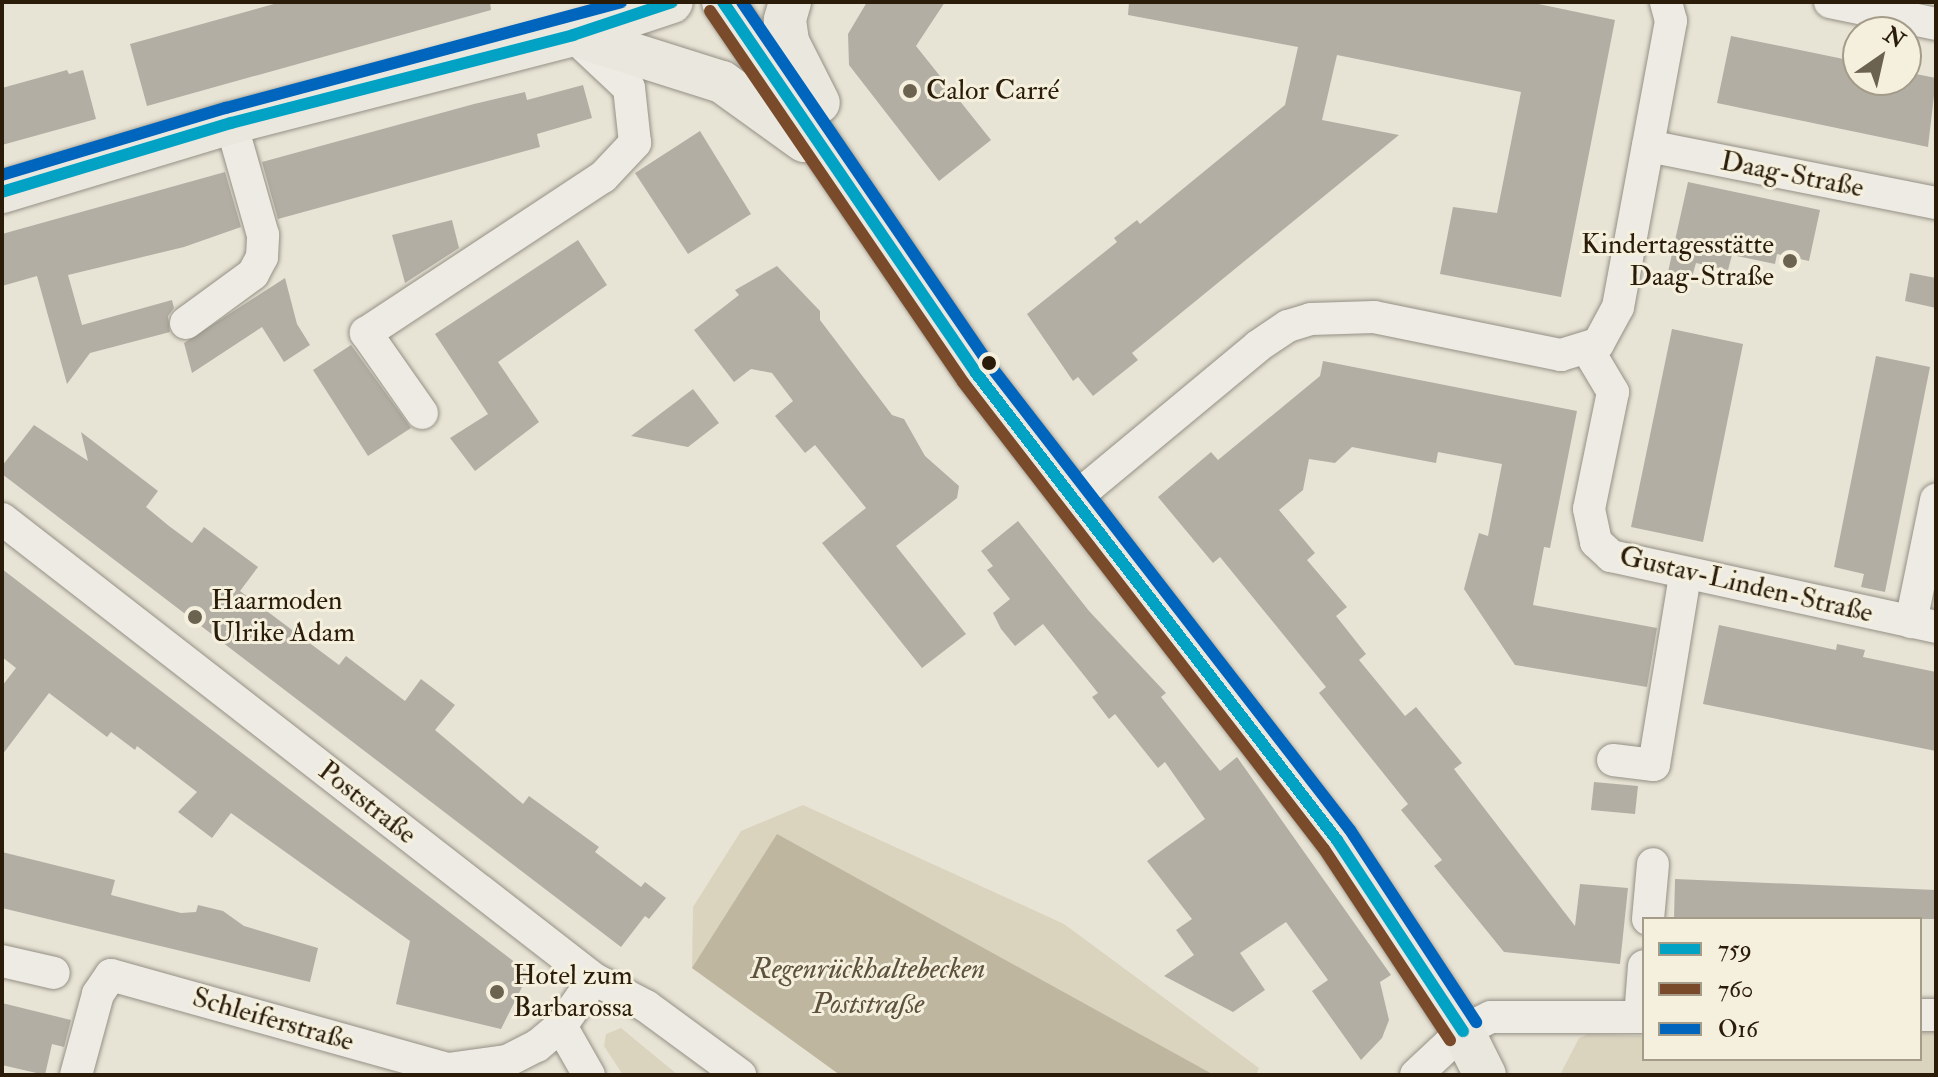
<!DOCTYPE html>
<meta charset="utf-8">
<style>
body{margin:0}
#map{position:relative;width:1938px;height:1077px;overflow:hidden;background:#e8e4d5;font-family:"IM FELL Double Pica",serif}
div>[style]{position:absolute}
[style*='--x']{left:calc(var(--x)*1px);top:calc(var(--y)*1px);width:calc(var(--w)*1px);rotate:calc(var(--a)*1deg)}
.green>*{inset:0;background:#dad3be}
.water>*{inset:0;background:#bfb6a0}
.building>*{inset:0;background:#b2aea3}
.roads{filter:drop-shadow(0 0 2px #959086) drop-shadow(0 0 2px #959086)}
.minor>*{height:32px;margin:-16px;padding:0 16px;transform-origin:16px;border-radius:16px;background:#edebe3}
.major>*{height:42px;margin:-21px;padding:0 21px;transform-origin:21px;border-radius:21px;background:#eae7de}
.bus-1>*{height:12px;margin:-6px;padding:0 6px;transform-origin:6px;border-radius:6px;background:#02a2c4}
.bus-2>*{height:12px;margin:-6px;padding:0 6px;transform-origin:6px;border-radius:6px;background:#7a4b2a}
.bus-3>*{height:12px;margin:-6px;padding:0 6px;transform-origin:6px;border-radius:6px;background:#0065bd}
.dots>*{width:22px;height:22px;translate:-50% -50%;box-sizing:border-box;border:4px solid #f5f0de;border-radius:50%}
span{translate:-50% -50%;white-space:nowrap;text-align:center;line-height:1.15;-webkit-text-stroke:6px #f5f0de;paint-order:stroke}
.poi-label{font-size:28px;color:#2a1c09}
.left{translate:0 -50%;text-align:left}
.right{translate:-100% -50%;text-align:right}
.street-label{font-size:28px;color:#2a1c09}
.water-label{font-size:30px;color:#5e523d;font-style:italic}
.frame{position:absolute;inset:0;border:4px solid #2a1c09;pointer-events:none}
.legend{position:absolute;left:1642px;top:917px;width:280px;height:144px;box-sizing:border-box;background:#f5f0de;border:2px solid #a49b89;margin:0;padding:10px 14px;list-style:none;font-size:24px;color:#2a1c09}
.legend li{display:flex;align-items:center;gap:16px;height:40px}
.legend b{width:40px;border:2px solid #a49b89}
.north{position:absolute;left:1842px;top:16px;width:80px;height:80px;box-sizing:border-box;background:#f5f0de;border:2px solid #a49b89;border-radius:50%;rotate:34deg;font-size:22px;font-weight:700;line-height:32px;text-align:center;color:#2a1c09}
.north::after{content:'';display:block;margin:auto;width:28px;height:36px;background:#6c6250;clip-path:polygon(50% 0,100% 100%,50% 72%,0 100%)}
</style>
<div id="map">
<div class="green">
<i style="clip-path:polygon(803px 805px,1064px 924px,1259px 1068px,1256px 1075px,840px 1075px,692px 968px,693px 907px,741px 831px)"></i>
<i style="clip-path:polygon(1920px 1027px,1936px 1027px,1936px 1075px,1560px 1075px,1579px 1038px,1588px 1034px,1644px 1036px,1644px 1059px,1920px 1059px)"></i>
<i style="clip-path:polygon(621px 1028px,678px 1075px,623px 1075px,604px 1046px,606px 1034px)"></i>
</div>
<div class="water">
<i style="clip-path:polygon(777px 834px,1214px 1075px,840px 1075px,692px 968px)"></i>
</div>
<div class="building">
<i style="clip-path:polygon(281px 2px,490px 2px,491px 10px,147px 106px,130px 44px)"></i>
<i style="clip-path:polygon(867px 2px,945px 2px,916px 46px,991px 140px,939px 181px,849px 65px,848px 34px)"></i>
<i style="clip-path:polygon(1129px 2px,1529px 2px,1615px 20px,1561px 297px,1440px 274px,1453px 207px,1497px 213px,1521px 92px,1337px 55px,1322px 120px,1399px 135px,1132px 353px,1138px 360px,1093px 396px,1078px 377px,1073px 381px,1027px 314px,1117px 242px,1114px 238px,1137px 220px,1140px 224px,1285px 105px,1298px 47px,1128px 15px)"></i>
<i style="clip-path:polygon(1731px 36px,1858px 62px,1858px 80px,1906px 80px,1906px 72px,1936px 78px,1928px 147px,1717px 103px)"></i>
<i style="clip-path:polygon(67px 70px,69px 74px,83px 70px,96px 119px,2px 145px,2px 88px)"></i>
<i style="clip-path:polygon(583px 85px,592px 118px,537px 134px,540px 147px,278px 219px,262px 162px,474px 104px,525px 92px,527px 100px)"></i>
<i style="clip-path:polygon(700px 131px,751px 214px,688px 254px,635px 173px)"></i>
<i style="clip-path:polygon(225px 172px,241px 227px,184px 247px,68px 275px,82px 325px,172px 300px,174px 308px,168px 316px,170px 332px,90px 353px,67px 384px,37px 276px,2px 286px,2px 234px)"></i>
<i style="clip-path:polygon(1688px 182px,1820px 210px,1809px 261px,1777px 254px,1775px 264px,1732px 255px,1728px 270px,1696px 263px,1692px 277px,1668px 272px)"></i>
<i style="clip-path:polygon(452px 220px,459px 248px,405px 283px,392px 235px)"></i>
<i style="clip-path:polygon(578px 240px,607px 285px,498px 362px,539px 422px,475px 471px,450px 438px,488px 414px,435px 334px)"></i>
<i style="clip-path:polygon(777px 266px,820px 311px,820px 320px,892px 415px,904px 419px,925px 456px,959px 486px,957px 498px,896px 546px,966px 634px,922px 668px,822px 543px,866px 508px,815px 445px,805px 453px,775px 416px,793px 401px,772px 373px,751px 369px,734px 382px,694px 330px,739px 295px,735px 290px)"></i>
<i style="clip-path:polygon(1910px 273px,1936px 278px,1936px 308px,1905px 301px)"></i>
<i style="clip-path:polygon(285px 278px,297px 324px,310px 345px,284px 362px,262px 327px,192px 373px,184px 343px)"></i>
<i style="clip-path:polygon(1672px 329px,1743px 344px,1703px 542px,1631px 527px)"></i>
<i style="clip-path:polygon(351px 345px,411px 428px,368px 456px,313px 370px)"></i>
<i style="clip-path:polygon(1876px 356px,1930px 367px,1885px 592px,1861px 587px,1864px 574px,1834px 567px)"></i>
<i style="clip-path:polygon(1323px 361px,1577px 411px,1550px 548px,1544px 547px,1533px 605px,1657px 628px,1647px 687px,1515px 665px,1464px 589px,1479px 533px,1488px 536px,1502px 464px,1438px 452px,1436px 463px,1352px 447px,1335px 463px,1309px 459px,1303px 490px,1279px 510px,1315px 553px,1307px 560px,1347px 607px,1336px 616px,1366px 654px,1359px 660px,1405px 716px,1416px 707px,1462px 763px,1454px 769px,1575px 926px,1580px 884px,1628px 888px,1620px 964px,1504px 952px,1434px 866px,1442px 860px,1401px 810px,1408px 804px,1319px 693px,1326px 687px,1220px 557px,1213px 563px,1158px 497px,1211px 452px,1218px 460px,1320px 376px)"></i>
<i style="clip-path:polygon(693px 389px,719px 423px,688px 447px,631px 436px)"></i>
<i style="clip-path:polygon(34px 425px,88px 461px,81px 432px,158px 491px,146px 507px,169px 526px,192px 543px,204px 527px,258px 567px,240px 591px,339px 665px,346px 656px,405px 701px,421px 679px,455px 705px,435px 730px,523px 804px,529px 796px,599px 847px,595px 852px,641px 887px,645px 882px,666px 898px,649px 919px,645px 916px,621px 947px,2px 474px,2px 466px)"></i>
<i style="clip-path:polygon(1018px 521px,1089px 611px,1166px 693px,1161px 697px,1220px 771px,1237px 757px,1391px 975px,1380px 982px,1389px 1020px,1382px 1038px,1361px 1060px,1312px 991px,1328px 980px,1286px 922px,1240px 953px,1265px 990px,1233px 1012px,1164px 976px,1194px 955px,1176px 930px,1192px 919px,1147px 861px,1205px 819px,1165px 762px,1158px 768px,1115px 714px,1109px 719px,1092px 697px,1098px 693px,1043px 624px,1015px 646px,1001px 629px,993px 613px,1010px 599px,987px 570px,993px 566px,981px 551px)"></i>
<i style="clip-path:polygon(2px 569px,529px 973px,501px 1029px,396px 1004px,410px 941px,231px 813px,212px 838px,178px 812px,197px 792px,137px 746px,135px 750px,111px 732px,107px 737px,49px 693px,2px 755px,2px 686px,16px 668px,2px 657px)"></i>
<i style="clip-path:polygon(1719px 625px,1836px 650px,1837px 644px,1865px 650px,1863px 657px,1936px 672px,1936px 751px,1703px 704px)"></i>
<i style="clip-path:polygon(1594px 782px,1638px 786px,1635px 814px,1591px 810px)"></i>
<i style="clip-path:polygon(2px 852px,115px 880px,111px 895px,181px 913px,196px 912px,198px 905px,223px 911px,244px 926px,318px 948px,310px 982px,2px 908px)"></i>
<i style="clip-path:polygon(1675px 879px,1936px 890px,1936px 919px,1674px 919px)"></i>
<i style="clip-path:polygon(2px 1003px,71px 1020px,64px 1047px,52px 1044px,45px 1075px,2px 1065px)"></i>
</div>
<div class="roads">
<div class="minor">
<i style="--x:1830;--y:2;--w:108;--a:11.7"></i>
<i style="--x:1648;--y:146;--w:294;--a:11.2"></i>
<i style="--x:186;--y:323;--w:83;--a:-36.2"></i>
<i style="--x:253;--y:274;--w:19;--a:-62"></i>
<i style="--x:262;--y:257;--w:22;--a:-87"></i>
<i style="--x:263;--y:235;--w:116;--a:-105.9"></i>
<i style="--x:1588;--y:350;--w:49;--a:59.2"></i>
<i style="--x:1613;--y:392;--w:119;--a:101.6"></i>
<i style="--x:1589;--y:509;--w:34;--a:78"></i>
<i style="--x:1596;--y:542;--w:21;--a:43"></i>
<i style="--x:1611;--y:556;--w:333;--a:12.3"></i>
<i style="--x:422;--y:413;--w:98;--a:-125"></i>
<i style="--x:366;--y:333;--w:284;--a:-33.4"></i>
<i style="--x:603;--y:177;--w:47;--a:-46.7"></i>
<i style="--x:635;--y:143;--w:55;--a:-96.2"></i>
<i style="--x:629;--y:88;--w:69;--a:-136.8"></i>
<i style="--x:1074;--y:499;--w:239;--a:-39.7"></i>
<i style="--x:1258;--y:346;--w:36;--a:-34"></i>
<i style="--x:1288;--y:326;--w:24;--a:-17"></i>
<i style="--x:1311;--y:319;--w:63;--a:-1.8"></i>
<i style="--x:1374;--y:317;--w:191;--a:11.5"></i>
<i style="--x:1561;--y:355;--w:39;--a:-17"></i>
<i style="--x:1598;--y:344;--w:42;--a:-61.6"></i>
<i style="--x:1618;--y:307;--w:291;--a:-79.5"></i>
<i style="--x:1671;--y:21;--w:20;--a:-105"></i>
<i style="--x:2;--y:519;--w:750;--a:37.85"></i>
<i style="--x:594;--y:979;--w:59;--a:27.4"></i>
<i style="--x:646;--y:1006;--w:117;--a:36.3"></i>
<i style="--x:1911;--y:622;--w:125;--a:-78.4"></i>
<i style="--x:1613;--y:760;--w:41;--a:7"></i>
<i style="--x:1654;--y:765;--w:193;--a:-80.7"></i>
<i style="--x:1648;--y:919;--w:55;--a:-84.8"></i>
<i style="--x:2;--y:961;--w:53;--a:13"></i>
<i style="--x:1920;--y:1015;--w:16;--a:0"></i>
<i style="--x:1640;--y:1017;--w:51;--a:-85.5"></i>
<i style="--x:561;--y:1026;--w:56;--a:60.3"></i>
<i style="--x:76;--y:1075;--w:84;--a:-74.8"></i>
<i style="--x:98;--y:994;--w:23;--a:-56"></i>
<i style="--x:111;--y:975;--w:350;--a:15.6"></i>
<i style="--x:440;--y:1075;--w:10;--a:-37"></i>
<i style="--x:448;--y:1069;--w:60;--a:-7.7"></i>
<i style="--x:507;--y:1061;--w:34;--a:-27"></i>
<i style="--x:537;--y:1046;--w:31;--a:-40"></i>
<i style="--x:561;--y:1026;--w:57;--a:-54.9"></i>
<i style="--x:1416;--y:1075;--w:64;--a:-43.1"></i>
<i style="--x:1463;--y:1031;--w:31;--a:-27"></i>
<i style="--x:1491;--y:1017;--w:153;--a:0"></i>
</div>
<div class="major">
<i style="--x:723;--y:2;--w:449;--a:55.7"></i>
<i style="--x:976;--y:373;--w:590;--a:52.3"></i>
<i style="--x:1337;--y:840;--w:229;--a:56.6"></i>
<i style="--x:1463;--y:1031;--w:49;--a:63.4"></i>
<i style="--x:790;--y:2;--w:19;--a:106"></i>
<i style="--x:785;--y:20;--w:22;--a:82"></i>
<i style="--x:788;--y:42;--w:68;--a:63.1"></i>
<i style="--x:573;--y:35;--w:156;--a:17.5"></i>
<i style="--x:722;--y:82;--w:101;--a:35.7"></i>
<i style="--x:2;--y:192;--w:239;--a:-16.8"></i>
<i style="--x:231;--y:123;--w:353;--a:-14.4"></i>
<i style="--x:573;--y:35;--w:104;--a:-18.4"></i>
</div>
</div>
<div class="bus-1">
<i style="--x:723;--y:2;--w:449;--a:55.7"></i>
<i style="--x:976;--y:373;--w:590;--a:52.3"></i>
<i style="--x:1337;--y:840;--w:229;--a:56.6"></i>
<i style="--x:2;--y:192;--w:239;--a:-16.8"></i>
<i style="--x:231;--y:123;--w:353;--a:-14.4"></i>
<i style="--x:573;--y:35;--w:104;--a:-18.4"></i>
</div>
<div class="bus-2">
<i style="--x:710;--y:11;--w:449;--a:55.7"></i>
<i style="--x:963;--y:382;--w:590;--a:52.3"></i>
<i style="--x:1324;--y:849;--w:229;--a:56.6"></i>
</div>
<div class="bus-3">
<i style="--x:742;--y:2;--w:438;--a:55.7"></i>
<i style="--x:989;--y:364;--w:589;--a:52.24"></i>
<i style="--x:1350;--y:830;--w:230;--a:56.7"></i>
<i style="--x:2;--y:175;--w:234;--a:-16.7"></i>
<i style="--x:226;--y:108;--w:409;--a:-15"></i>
</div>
<div class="dots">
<i style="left:910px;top:91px;background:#6c6250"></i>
<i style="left:1790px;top:261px;background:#6c6250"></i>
<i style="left:989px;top:363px;background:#2a1c09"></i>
<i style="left:195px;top:617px;background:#6c6250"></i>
<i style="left:497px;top:992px;background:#6c6250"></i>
</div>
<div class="poi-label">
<span class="left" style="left:926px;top:91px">Calor Carré</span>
<span class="right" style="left:1774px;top:261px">Kindertagesstätte<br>Daag-Straße</span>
<span class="left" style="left:211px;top:617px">Haarmoden<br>Ulrike Adam</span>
<span class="left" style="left:513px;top:992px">Hotel zum<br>Barbarossa</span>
</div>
<div class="street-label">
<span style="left:1792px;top:175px;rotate:11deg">Daag-Straße</span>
<span style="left:1746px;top:585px;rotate:13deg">Gustav-Linden-Straße</span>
<span style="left:367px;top:803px;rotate:38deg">Poststraße</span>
<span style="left:273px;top:1020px;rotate:16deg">Schleiferstraße</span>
</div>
<div class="water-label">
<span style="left:868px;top:986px">Regenrückhaltebecken<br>Poststraße</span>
</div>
<div class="frame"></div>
<ul class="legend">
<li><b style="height:10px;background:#02a2c4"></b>759</li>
<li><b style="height:10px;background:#7a4b2a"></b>760</li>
<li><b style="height:10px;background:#0065bd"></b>O16</li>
</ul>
<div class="north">N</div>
</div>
